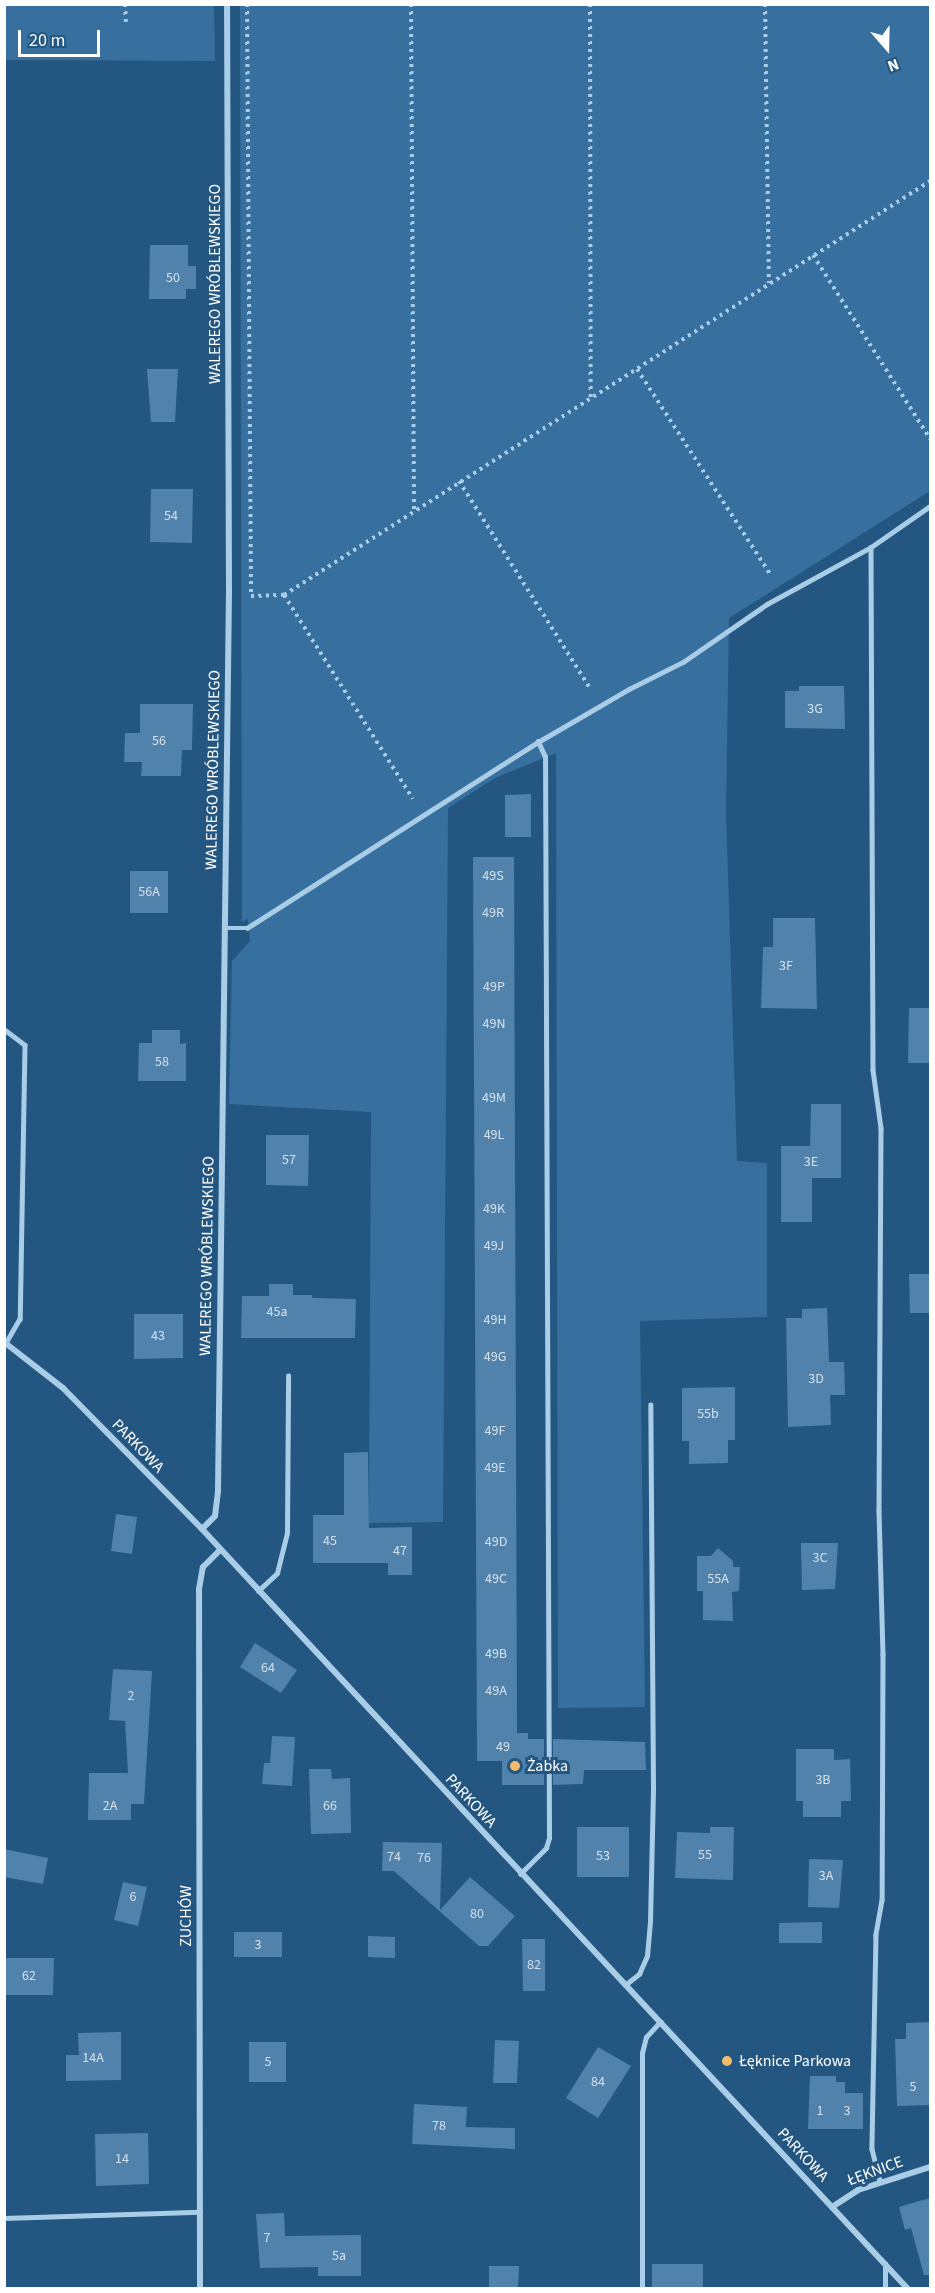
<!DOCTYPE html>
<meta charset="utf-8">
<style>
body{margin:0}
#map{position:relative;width:935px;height:2293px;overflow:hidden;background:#235680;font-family:"Source Sans 3",sans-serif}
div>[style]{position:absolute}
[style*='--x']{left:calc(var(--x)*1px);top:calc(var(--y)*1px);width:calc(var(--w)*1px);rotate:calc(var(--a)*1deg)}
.green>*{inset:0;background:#37709e}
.building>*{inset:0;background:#5082ab}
.path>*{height:4px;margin-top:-2px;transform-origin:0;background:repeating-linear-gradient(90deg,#a9cce7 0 3px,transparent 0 7.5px)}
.lane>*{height:4.5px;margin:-2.25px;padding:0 2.25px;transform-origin:2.25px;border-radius:2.25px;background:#a9cce7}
.street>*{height:6px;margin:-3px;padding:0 3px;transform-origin:3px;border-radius:3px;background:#a9cce7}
.dots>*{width:16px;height:16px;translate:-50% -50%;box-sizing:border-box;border:3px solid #235680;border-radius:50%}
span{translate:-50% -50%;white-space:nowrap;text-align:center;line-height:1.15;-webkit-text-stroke:6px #235680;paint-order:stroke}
.number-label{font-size:14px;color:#d3e0ea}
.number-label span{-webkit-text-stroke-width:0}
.street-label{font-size:16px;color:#fff}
.poi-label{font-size:16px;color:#fff}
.left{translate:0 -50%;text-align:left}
.frame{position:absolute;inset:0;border:6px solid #fff;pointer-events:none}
.north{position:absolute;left:857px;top:18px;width:60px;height:60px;-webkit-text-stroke:4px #235680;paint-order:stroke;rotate:160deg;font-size:16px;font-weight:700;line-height:24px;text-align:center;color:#fff}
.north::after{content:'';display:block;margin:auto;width:21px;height:27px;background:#fff;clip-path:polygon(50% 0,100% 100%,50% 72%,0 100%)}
.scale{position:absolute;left:18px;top:30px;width:82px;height:27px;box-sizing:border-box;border:3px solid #fff;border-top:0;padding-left:8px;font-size:18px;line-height:21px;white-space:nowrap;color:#fff;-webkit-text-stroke:4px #235680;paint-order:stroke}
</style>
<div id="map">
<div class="green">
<i style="clip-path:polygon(5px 4px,214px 5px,215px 61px,5px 60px)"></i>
<i style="clip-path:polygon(240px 5px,930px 5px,930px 491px,729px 618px,726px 812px,737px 1161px,767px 1163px,767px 1317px,640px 1321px,645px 1707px,558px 1708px,556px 753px,495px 778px,448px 808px,443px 1522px,369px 1523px,371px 1112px,229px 1104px,232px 961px,250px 941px,248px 919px,242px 922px)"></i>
</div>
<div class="building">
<i style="clip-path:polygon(150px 245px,188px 245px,188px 266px,196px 266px,196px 289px,186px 289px,186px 299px,149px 299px)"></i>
<i style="clip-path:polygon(147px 369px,178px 369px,175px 422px,151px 422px)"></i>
<i style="clip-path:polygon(151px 489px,193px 489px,192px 543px,150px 542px)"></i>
<i style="clip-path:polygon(799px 686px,844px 686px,845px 729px,785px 728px,785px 691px,799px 691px)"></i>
<i style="clip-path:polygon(140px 704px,193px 704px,192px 750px,182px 750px,181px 776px,141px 776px,142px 762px,124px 762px,125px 733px,140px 733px)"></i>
<i style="clip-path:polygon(531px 794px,531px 837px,505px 837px,505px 795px)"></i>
<i style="clip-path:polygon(473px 857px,514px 857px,517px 1733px,528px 1733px,528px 1739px,544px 1739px,544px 1785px,502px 1785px,502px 1761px,477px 1761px)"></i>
<i style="clip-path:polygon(130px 871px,168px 871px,168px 913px,130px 913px)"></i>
<i style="clip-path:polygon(773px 918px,815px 918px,817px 1009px,761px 1008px,763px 947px,773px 947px)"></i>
<i style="clip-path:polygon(909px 1008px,930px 1008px,930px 1063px,908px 1063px)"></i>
<i style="clip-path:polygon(152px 1030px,180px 1030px,180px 1044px,186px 1043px,186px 1081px,138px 1081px,139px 1043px,152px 1043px)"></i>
<i style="clip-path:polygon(811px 1104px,841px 1104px,841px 1178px,812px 1178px,812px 1222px,781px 1222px,781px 1146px,810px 1146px)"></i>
<i style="clip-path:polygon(266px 1135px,309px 1135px,308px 1186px,266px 1185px)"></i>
<i style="clip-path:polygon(909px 1274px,930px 1274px,930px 1313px,910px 1313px)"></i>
<i style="clip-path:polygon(269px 1284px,293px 1284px,293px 1295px,312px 1295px,312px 1298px,356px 1299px,355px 1338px,241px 1338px,242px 1296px,269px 1296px)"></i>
<i style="clip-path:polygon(827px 1308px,829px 1362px,844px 1362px,845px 1395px,830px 1395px,831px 1425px,788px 1427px,786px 1318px,802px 1318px,802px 1309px)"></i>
<i style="clip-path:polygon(134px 1314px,183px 1314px,183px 1358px,134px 1359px)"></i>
<i style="clip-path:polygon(735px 1387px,735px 1440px,728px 1440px,728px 1463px,689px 1464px,689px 1441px,682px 1441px,682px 1388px)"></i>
<i style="clip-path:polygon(368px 1452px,369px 1528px,412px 1527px,412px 1575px,388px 1575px,388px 1563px,313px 1563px,313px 1515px,344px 1515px,344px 1453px)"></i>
<i style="clip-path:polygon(116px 1514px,137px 1517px,132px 1554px,111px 1551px)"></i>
<i style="clip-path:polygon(801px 1543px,838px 1543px,835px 1589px,802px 1590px)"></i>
<i style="clip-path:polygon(718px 1548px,733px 1561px,733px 1567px,740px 1567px,739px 1591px,732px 1592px,733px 1621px,703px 1620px,703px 1591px,697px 1591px,697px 1556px,711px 1556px)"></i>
<i style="clip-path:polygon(255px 1643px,297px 1670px,281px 1693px,240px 1667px)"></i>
<i style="clip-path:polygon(113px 1669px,152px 1671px,144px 1804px,131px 1804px,131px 1820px,88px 1820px,89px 1773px,128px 1773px,125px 1721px,109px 1720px)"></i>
<i style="clip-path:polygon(272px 1736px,295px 1737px,292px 1786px,262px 1784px,264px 1763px,270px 1763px)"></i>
<i style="clip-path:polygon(553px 1739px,645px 1742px,646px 1770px,584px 1770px,583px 1784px,553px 1785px)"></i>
<i style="clip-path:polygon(796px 1749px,834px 1749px,834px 1760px,850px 1759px,851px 1801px,841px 1801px,841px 1817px,803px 1817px,803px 1801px,796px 1801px)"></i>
<i style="clip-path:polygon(309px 1769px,331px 1769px,332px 1779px,350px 1778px,351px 1833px,311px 1834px)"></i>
<i style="clip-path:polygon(577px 1827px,629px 1827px,629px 1877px,577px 1877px)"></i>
<i style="clip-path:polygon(710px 1827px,734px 1827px,733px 1880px,675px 1878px,677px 1832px,710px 1833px)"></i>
<i style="clip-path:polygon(383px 1842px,442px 1843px,440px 1910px,470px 1877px,515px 1916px,488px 1946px,479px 1946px,394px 1871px,382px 1871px)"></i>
<i style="clip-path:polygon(4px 1849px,48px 1858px,43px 1884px,4px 1877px)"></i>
<i style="clip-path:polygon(809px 1859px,843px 1860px,839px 1908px,808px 1907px)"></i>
<i style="clip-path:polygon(123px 1882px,147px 1887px,138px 1926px,114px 1920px)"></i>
<i style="clip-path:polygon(822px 1922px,822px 1943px,779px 1943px,779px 1923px)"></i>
<i style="clip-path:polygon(234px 1932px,282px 1932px,282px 1957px,234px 1957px)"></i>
<i style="clip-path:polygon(368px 1936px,395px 1937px,395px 1958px,368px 1957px)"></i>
<i style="clip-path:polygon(522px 1939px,545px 1939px,545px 1991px,523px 1991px)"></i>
<i style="clip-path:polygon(4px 1958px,54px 1958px,53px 1995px,4px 1995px)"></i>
<i style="clip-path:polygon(930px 2022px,930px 2105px,897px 2106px,895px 2039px,906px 2039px,906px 2023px)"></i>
<i style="clip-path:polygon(121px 2032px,121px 2080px,66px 2081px,66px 2055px,79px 2055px,78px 2033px)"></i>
<i style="clip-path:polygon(495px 2040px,519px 2041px,517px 2083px,493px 2083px)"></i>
<i style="clip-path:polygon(249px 2042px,286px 2042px,286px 2082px,249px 2082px)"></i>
<i style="clip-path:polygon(598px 2047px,631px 2066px,598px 2118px,566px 2098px)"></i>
<i style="clip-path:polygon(810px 2076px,836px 2076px,836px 2082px,845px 2082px,845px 2093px,863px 2093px,863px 2129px,808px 2129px)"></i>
<i style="clip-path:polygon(414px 2104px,467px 2107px,466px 2127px,515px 2128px,515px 2149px,412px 2144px)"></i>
<i style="clip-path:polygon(148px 2133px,149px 2184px,96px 2186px,95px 2134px)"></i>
<i style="clip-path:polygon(930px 2198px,930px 2275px,924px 2275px,911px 2228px,905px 2230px,899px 2207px)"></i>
<i style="clip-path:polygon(284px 2213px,285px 2236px,361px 2235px,361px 2276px,318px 2276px,318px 2267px,260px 2268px,256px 2214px)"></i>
<i style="clip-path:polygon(652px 2264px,703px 2264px,703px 2289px,652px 2289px)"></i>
<i style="clip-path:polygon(489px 2266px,519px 2266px,518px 2289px,489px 2289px)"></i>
</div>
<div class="path">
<i style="--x:125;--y:4;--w:18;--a:87"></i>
<i style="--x:247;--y:4;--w:592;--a:89.61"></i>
<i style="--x:251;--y:596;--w:33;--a:-2"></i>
<i style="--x:284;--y:595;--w:767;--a:-32.65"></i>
<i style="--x:411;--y:4;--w:505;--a:89.66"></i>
<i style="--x:590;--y:4;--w:393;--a:89.9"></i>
<i style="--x:765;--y:4;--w:279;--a:89.2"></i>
<i style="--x:813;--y:255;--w:218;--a:57.5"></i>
<i style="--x:637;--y:369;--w:246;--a:57"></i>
<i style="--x:459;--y:481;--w:247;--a:57.7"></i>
<i style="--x:284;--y:595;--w:241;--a:57.7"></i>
</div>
<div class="lane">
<i style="--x:871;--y:547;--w:523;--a:89.78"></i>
<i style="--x:873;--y:1070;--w:59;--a:82.1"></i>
<i style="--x:881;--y:1128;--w:383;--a:90.3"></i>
<i style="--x:879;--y:1511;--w:143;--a:88.4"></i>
<i style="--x:883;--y:1654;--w:246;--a:90.2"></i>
<i style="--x:882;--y:1900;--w:36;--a:100"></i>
<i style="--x:876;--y:1935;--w:214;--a:91.1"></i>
<i style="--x:872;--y:2149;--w:33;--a:76"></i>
<i style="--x:224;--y:928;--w:23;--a:0"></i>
<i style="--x:247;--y:928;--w:345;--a:-32.6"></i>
<i style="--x:538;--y:742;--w:105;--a:-30.2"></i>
<i style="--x:629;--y:689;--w:60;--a:-26.6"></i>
<i style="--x:683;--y:662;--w:102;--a:-34.6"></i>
<i style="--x:767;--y:604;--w:119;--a:-28.7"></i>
<i style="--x:871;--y:547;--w:72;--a:-34.8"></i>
<i style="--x:4;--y:1029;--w:26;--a:37"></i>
<i style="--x:25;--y:1045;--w:274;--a:91"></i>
<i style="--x:20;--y:1319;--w:28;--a:120"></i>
<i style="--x:258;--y:1591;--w:26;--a:-43"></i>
<i style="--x:277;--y:1573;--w:41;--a:-76"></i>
<i style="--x:287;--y:1533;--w:157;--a:-89.6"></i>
<i style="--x:520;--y:1874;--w:37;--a:-45"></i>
<i style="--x:546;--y:1848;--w:10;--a:-73"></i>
<i style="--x:549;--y:1838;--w:1081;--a:-90.21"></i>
<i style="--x:545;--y:757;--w:17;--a:-115"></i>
<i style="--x:625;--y:1985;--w:18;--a:-38"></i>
<i style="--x:639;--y:1974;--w:20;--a:-66"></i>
<i style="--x:647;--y:1956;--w:34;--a:-85"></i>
<i style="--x:650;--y:1922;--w:133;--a:-88.7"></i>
<i style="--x:653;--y:1789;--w:384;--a:-90.4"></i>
<i style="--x:4;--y:2218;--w:196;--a:-1.8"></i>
<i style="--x:642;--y:2288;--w:235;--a:-90"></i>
<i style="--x:642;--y:2053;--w:16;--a:-76"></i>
<i style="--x:646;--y:2037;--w:21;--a:-47"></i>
<i style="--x:885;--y:2288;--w:24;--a:-90"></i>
</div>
<div class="street">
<i style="--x:4;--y:1342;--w:75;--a:37.9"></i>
<i style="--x:63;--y:1388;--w:198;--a:45.4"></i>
<i style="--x:202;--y:1529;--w:1036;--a:47.11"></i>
<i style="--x:202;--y:1529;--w:18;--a:-45"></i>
<i style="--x:215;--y:1516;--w:25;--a:-83"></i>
<i style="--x:218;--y:1491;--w:899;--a:-89.3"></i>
<i style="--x:229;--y:592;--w:588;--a:-90.19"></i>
<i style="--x:832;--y:2207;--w:31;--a:-33"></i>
<i style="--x:858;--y:2190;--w:76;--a:-17.7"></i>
<i style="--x:200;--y:2288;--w:699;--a:-90.08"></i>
<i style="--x:199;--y:1589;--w:22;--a:-80"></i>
<i style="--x:203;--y:1567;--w:24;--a:-45"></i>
</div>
<div class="dots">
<i style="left:515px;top:1766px;background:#f2bc6c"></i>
<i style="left:727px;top:2061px;background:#f2bc6c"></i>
</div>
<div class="number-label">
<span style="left:173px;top:278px">50</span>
<span style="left:171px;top:516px">54</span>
<span style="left:815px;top:709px">3G</span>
<span style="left:159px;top:741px">56</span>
<span style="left:493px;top:876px">49S</span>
<span style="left:149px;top:892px">56A</span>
<span style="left:493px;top:913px">49R</span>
<span style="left:786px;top:966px">3F</span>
<span style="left:494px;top:987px">49P</span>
<span style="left:494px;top:1024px">49N</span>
<span style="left:162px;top:1062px">58</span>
<span style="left:494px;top:1098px">49M</span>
<span style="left:494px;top:1135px">49L</span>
<span style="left:289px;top:1160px">57</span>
<span style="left:811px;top:1162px">3E</span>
<span style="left:494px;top:1209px">49K</span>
<span style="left:494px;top:1246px">49J</span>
<span style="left:277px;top:1312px">45a</span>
<span style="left:495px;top:1320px">49H</span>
<span style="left:158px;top:1336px">43</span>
<span style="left:495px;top:1357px">49G</span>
<span style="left:816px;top:1379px">3D</span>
<span style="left:708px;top:1414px">55b</span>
<span style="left:495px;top:1431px">49F</span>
<span style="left:495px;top:1468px">49E</span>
<span style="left:330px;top:1541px">45</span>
<span style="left:496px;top:1542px">49D</span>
<span style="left:400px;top:1551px">47</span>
<span style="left:820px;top:1558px">3C</span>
<span style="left:496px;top:1579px">49C</span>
<span style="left:718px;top:1579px">55A</span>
<span style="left:496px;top:1654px">49B</span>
<span style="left:268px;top:1668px">64</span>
<span style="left:496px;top:1691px">49A</span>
<span style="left:131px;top:1696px">2</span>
<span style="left:503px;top:1747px">49</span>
<span style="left:823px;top:1780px">3B</span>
<span style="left:110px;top:1806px">2A</span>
<span style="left:330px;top:1806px">66</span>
<span style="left:705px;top:1855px">55</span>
<span style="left:603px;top:1856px">53</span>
<span style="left:394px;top:1857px">74</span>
<span style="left:424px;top:1858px">76</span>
<span style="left:826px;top:1876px">3A</span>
<span style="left:133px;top:1897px">6</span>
<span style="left:477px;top:1914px">80</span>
<span style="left:258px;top:1945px">3</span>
<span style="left:534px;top:1965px">82</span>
<span style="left:29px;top:1976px">62</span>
<span style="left:93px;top:2058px">14A</span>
<span style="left:268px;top:2062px">5</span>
<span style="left:598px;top:2082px">84</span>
<span style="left:913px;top:2087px">5</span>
<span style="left:820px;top:2111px">1</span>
<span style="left:847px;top:2111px">3</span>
<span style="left:439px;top:2126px">78</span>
<span style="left:122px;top:2159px">14</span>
<span style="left:267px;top:2238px">7</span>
<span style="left:339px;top:2256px">5a</span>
</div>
<div class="street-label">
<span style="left:215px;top:284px;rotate:-90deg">WALEREGO WRÓBLEWSKIEGO</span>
<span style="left:213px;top:770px;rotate:-89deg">WALEREGO WRÓBLEWSKIEGO</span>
<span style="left:207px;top:1256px;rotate:-89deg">WALEREGO WRÓBLEWSKIEGO</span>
<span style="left:138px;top:1446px;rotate:46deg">PARKOWA</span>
<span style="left:471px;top:1801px;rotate:47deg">PARKOWA</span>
<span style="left:186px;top:1916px;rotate:-90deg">ZUCHÓW</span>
<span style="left:803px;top:2155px;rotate:47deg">PARKOWA</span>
<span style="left:875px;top:2171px;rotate:-20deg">ŁĘKNICE</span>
</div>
<div class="poi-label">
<span class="left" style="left:527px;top:1766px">Żabka</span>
<span class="left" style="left:739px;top:2061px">Łęknice Parkowa</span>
</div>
<div class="frame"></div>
<div class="north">N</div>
<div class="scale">20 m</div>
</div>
